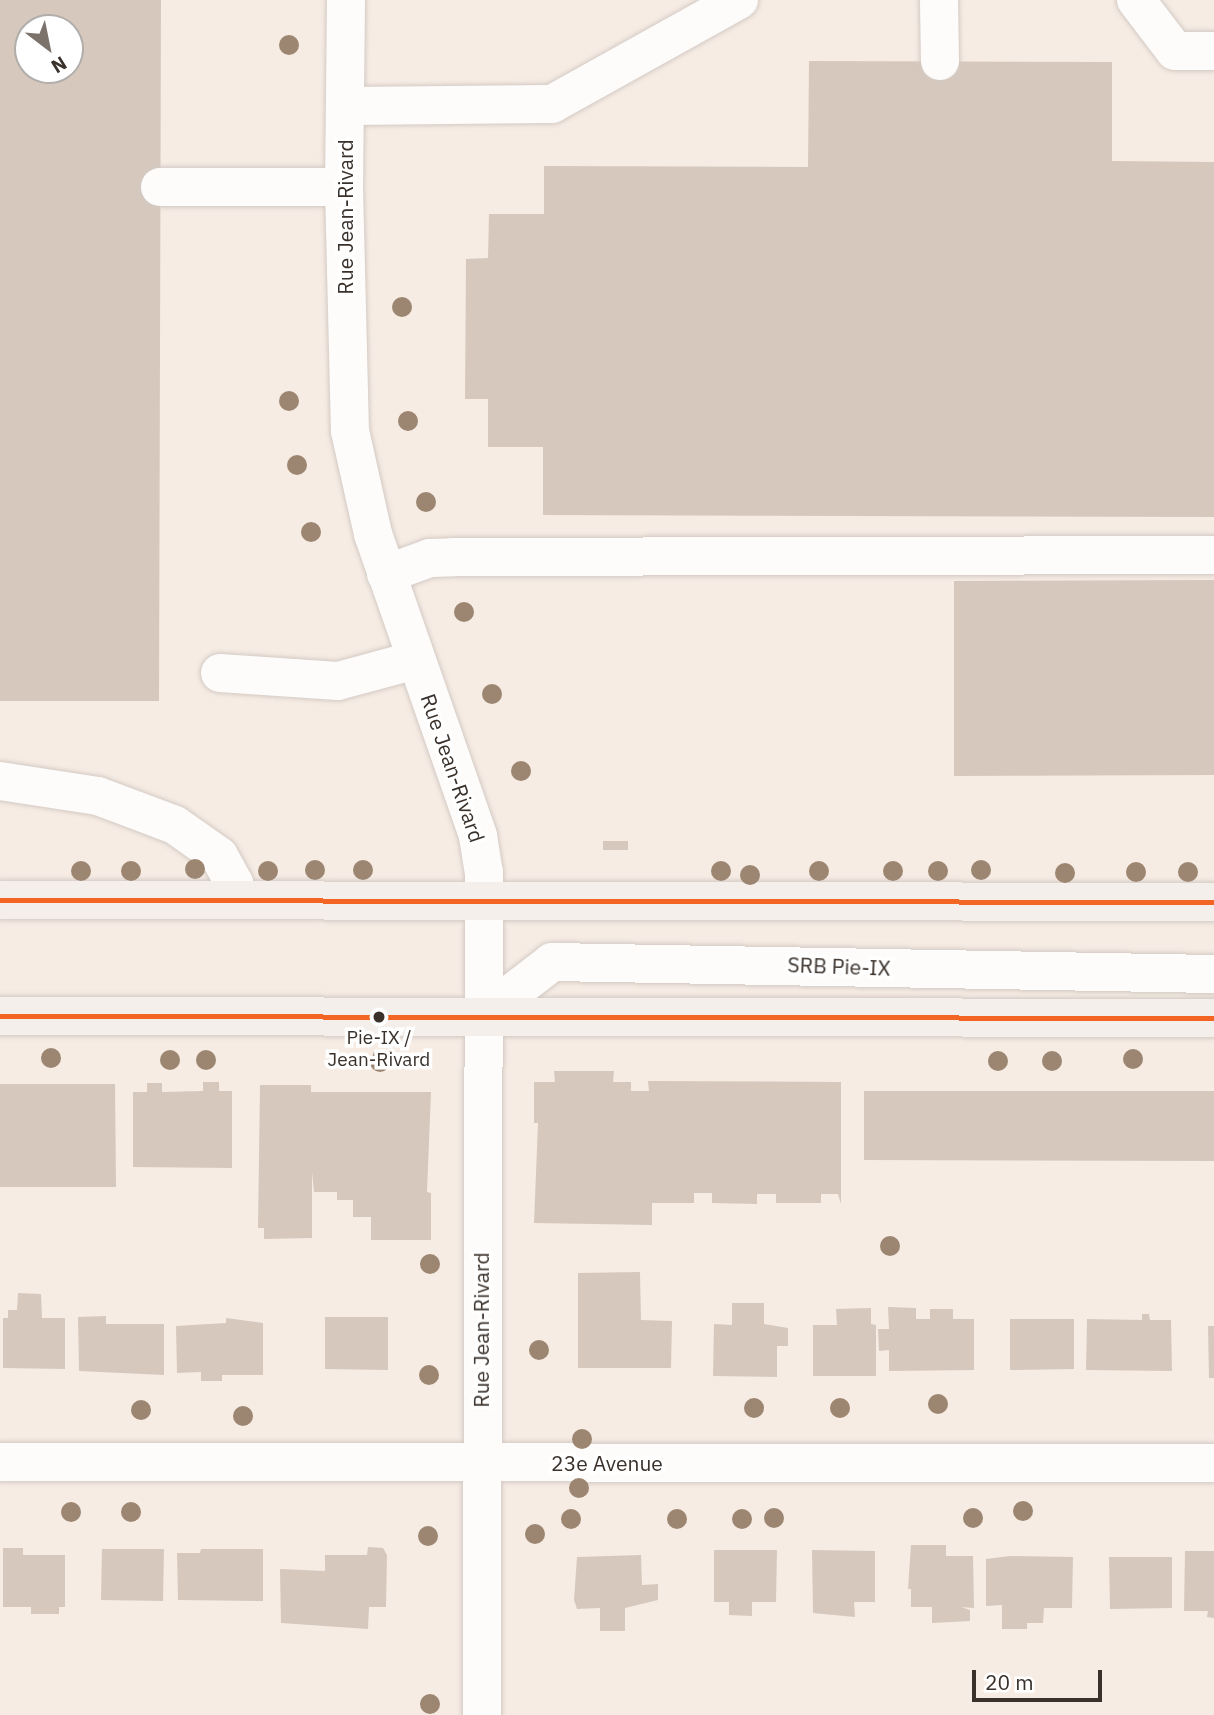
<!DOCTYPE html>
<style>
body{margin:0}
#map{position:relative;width:1214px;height:1715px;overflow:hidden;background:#f6ece4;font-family:"IBM Plex Sans",sans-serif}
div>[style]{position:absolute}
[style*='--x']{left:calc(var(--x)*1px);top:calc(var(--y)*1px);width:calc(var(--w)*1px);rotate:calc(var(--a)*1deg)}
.building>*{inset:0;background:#d6c8bd}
.roads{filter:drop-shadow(0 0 2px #d3cac4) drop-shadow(0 0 2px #d3cac4)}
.minor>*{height:38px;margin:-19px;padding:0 19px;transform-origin:19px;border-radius:19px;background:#fefcfb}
.major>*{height:38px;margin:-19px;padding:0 19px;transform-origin:19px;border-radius:19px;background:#f5efeb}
.bus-1>*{height:5px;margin:-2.5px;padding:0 2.5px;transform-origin:2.5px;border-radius:2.5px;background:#f26522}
.trees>*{width:20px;height:20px;margin:-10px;border-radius:50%;background:#9d8671}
.dots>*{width:19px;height:19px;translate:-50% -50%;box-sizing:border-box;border:4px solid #fff;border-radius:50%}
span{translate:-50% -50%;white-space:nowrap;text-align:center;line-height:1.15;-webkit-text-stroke:7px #fff;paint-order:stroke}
.bus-label{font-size:19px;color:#3a312b}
.street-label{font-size:21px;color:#3a312b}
.north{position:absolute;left:14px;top:14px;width:70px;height:70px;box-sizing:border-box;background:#fff;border:2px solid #b0adaa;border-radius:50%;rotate:148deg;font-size:19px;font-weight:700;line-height:28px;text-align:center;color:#3a312b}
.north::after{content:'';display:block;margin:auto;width:24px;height:32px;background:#7c726c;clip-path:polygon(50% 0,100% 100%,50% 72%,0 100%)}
.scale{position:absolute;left:972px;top:1670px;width:130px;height:32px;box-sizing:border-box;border:4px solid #3a312b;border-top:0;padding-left:9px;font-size:21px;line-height:24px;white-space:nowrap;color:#3a312b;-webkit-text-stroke:5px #fff;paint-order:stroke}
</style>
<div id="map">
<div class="building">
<i style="clip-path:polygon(evenodd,0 0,161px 0,159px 701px,0 701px,0 0,28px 28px,70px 28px,70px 70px,28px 70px,28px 28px)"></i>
<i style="clip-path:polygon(809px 61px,1112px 62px,1112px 161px,1214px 162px,1214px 517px,543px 515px,543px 447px,488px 447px,488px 399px,465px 399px,466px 259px,488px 258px,489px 214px,544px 214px,544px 166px,808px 167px)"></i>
<i style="clip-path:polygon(1214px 580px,1214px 775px,954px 776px,954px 581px)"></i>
<i style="clip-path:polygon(603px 841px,628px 841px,628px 850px,603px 850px)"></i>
<i style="clip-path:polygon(392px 1051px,393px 1059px,373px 1059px,373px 1052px)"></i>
<i style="clip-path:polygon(554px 1071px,614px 1071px,613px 1082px,631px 1082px,631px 1091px,649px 1091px,648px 1081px,841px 1082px,841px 1204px,838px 1194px,821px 1194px,821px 1203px,776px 1203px,776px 1194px,757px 1194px,757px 1204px,712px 1203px,712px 1193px,694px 1193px,694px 1203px,652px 1203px,652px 1225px,534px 1223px,538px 1123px,534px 1123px,534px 1082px,555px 1082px)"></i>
<i style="clip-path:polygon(203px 1082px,219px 1082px,219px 1091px,232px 1091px,232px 1168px,133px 1167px,133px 1092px,147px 1092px,147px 1083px,162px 1083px,162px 1092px,203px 1091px)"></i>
<i style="clip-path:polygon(0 1084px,115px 1084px,116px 1187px,0 1187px)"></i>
<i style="clip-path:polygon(260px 1085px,311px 1085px,311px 1092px,431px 1092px,427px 1192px,431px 1193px,431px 1240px,371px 1240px,371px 1217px,353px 1217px,353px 1200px,337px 1200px,337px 1192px,314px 1192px,312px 1172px,312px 1238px,264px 1239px,264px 1228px,258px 1228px)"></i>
<i style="clip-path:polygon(864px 1091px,1214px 1091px,1214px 1161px,864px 1160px)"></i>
<i style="clip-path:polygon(640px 1272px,641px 1320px,672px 1321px,671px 1368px,578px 1368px,578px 1273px)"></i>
<i style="clip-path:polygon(18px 1293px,41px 1294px,42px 1318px,65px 1318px,65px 1369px,3px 1368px,3px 1318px,8px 1318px,8px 1310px,17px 1310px)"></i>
<i style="clip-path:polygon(732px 1303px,764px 1303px,764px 1324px,788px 1328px,788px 1346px,777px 1346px,777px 1377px,713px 1376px,714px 1324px,732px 1325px)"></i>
<i style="clip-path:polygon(888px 1307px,916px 1308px,916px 1319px,930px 1319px,930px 1309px,953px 1309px,953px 1319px,974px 1319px,974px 1370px,889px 1371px,889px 1350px,879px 1351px,878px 1329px,889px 1329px)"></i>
<i style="clip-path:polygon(871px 1308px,871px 1324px,876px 1325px,876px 1376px,813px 1376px,813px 1325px,837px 1325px,836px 1309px)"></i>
<i style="clip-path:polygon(1142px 1314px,1149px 1314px,1150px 1320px,1171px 1320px,1172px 1371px,1086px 1370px,1087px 1319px,1142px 1320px)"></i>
<i style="clip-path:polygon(106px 1316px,106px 1324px,164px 1324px,164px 1375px,79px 1371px,78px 1317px)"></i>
<i style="clip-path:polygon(325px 1317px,388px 1317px,388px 1370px,325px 1369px)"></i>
<i style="clip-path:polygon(226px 1318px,263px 1323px,263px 1375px,222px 1375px,222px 1381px,201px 1381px,201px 1372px,177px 1373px,176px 1326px,226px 1323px)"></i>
<i style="clip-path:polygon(1010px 1319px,1074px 1319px,1074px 1369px,1010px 1370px)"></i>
<i style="clip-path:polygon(1208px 1326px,1214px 1326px,1214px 1378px,1209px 1378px)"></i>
<i style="clip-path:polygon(911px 1545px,946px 1545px,946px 1556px,973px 1556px,974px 1608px,961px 1607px,970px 1610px,970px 1621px,932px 1623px,932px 1607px,911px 1607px,911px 1589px,908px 1589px)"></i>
<i style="clip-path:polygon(368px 1547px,383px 1548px,387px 1555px,386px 1607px,369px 1607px,368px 1629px,281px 1623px,280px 1569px,325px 1571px,325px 1555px,367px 1555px)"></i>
<i style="clip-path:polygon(3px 1548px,23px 1548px,23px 1555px,65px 1555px,65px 1607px,59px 1607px,59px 1614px,31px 1614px,31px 1607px,3px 1607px)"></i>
<i style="clip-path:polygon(102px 1549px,164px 1549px,163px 1601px,101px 1600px)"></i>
<i style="clip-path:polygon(201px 1549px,263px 1549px,263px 1601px,178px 1600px,177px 1553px,200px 1553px)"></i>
<i style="clip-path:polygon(714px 1550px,777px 1550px,776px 1602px,752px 1602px,752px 1616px,729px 1615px,729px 1602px,714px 1602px)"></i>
<i style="clip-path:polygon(812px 1550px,875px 1551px,875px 1602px,854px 1602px,855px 1617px,813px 1613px)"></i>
<i style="clip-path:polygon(1185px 1551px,1214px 1551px,1214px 1618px,1207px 1617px,1208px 1611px,1184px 1611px)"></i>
<i style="clip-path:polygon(641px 1555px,642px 1585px,658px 1584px,658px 1600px,625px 1608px,625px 1631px,600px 1631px,600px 1608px,577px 1609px,574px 1600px,577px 1557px)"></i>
<i style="clip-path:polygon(1010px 1556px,1073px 1557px,1072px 1608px,1044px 1608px,1043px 1623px,1027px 1623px,1027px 1629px,1002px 1629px,1002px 1605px,986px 1606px,986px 1559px)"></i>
<i style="clip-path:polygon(1109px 1557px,1172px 1557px,1172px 1608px,1110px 1609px)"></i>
</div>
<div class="roads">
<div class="minor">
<i style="--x:346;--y:0;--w:187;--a:90.6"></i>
<i style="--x:344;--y:187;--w:244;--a:88.6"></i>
<i style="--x:350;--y:431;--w:106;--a:77.4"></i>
<i style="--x:373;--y:534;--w:320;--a:70.8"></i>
<i style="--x:478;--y:836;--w:36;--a:81"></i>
<i style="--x:484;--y:872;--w:843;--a:90.14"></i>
<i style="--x:939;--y:0;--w:61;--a:89.1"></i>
<i style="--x:1136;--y:0;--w:64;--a:52.6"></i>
<i style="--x:1175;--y:51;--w:39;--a:0"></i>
<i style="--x:345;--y:106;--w:207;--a:-0.6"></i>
<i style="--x:552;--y:104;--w:214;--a:-29.1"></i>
<i style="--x:160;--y:187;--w:184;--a:0"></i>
<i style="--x:386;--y:574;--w:47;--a:-20"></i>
<i style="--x:430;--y:558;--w:24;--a:-2"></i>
<i style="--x:454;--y:557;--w:760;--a:-0.15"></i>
<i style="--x:220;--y:673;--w:118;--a:3.9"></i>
<i style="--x:338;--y:681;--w:81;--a:-15.1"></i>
<i style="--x:0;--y:781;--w:99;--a:8.7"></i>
<i style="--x:98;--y:796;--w:82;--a:20.6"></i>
<i style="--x:175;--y:825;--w:54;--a:35.2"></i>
<i style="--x:219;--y:856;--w:31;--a:61"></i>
<i style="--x:234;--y:883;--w:17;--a:77"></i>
<i style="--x:482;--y:1016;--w:88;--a:-37.6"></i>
<i style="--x:552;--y:962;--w:662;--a:1.04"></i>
<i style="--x:0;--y:1462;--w:1214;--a:0.05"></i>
</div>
<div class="major">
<i style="--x:0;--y:900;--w:1214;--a:0.09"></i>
<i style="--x:0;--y:1016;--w:1214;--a:0.09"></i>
</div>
</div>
<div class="bus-1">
<i style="--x:0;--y:900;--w:1214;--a:0.09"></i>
<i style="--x:0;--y:1016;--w:1214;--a:0.09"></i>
</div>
<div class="trees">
<i style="left:289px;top:45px"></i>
<i style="left:402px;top:307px"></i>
<i style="left:289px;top:401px"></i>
<i style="left:408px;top:421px"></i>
<i style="left:297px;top:465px"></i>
<i style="left:426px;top:502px"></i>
<i style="left:311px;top:532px"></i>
<i style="left:464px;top:612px"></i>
<i style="left:492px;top:694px"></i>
<i style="left:521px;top:771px"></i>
<i style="left:195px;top:869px"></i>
<i style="left:315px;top:870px"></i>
<i style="left:363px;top:870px"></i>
<i style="left:981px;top:870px"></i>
<i style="left:81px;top:871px"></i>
<i style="left:131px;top:871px"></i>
<i style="left:268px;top:871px"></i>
<i style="left:721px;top:871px"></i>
<i style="left:819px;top:871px"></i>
<i style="left:893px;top:871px"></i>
<i style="left:938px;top:871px"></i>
<i style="left:1136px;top:872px"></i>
<i style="left:1188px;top:872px"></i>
<i style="left:1065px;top:873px"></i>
<i style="left:750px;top:875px"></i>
<i style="left:51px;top:1058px"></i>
<i style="left:1133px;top:1059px"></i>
<i style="left:170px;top:1060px"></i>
<i style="left:206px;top:1060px"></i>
<i style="left:998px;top:1061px"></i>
<i style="left:1052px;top:1061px"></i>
<i style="left:380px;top:1062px"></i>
<i style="left:890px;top:1246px"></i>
<i style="left:430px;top:1264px"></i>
<i style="left:539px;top:1350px"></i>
<i style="left:429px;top:1375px"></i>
<i style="left:938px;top:1404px"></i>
<i style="left:754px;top:1408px"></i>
<i style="left:840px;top:1408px"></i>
<i style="left:141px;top:1410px"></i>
<i style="left:243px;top:1416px"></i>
<i style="left:582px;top:1439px"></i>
<i style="left:579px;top:1488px"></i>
<i style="left:1023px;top:1511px"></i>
<i style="left:71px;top:1512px"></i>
<i style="left:131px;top:1512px"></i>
<i style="left:774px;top:1518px"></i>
<i style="left:973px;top:1518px"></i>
<i style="left:571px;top:1519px"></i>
<i style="left:677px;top:1519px"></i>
<i style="left:742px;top:1519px"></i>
<i style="left:535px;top:1534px"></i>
<i style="left:428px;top:1536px"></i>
<i style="left:430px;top:1704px"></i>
</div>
<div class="dots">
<i style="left:379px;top:1017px;background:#3a312b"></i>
</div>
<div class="bus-label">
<span style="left:379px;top:1049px">Pie-IX /<br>Jean-Rivard</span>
</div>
<div class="street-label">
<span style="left:345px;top:217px;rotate:-90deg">Rue Jean-Rivard</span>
<span style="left:453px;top:768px;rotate:71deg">Rue Jean-Rivard</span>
<span style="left:839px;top:966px;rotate:2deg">SRB Pie-IX</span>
<span style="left:481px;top:1330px;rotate:-90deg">Rue Jean-Rivard</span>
<span style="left:607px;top:1463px">23e Avenue</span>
</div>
<div class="north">N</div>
<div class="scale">20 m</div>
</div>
